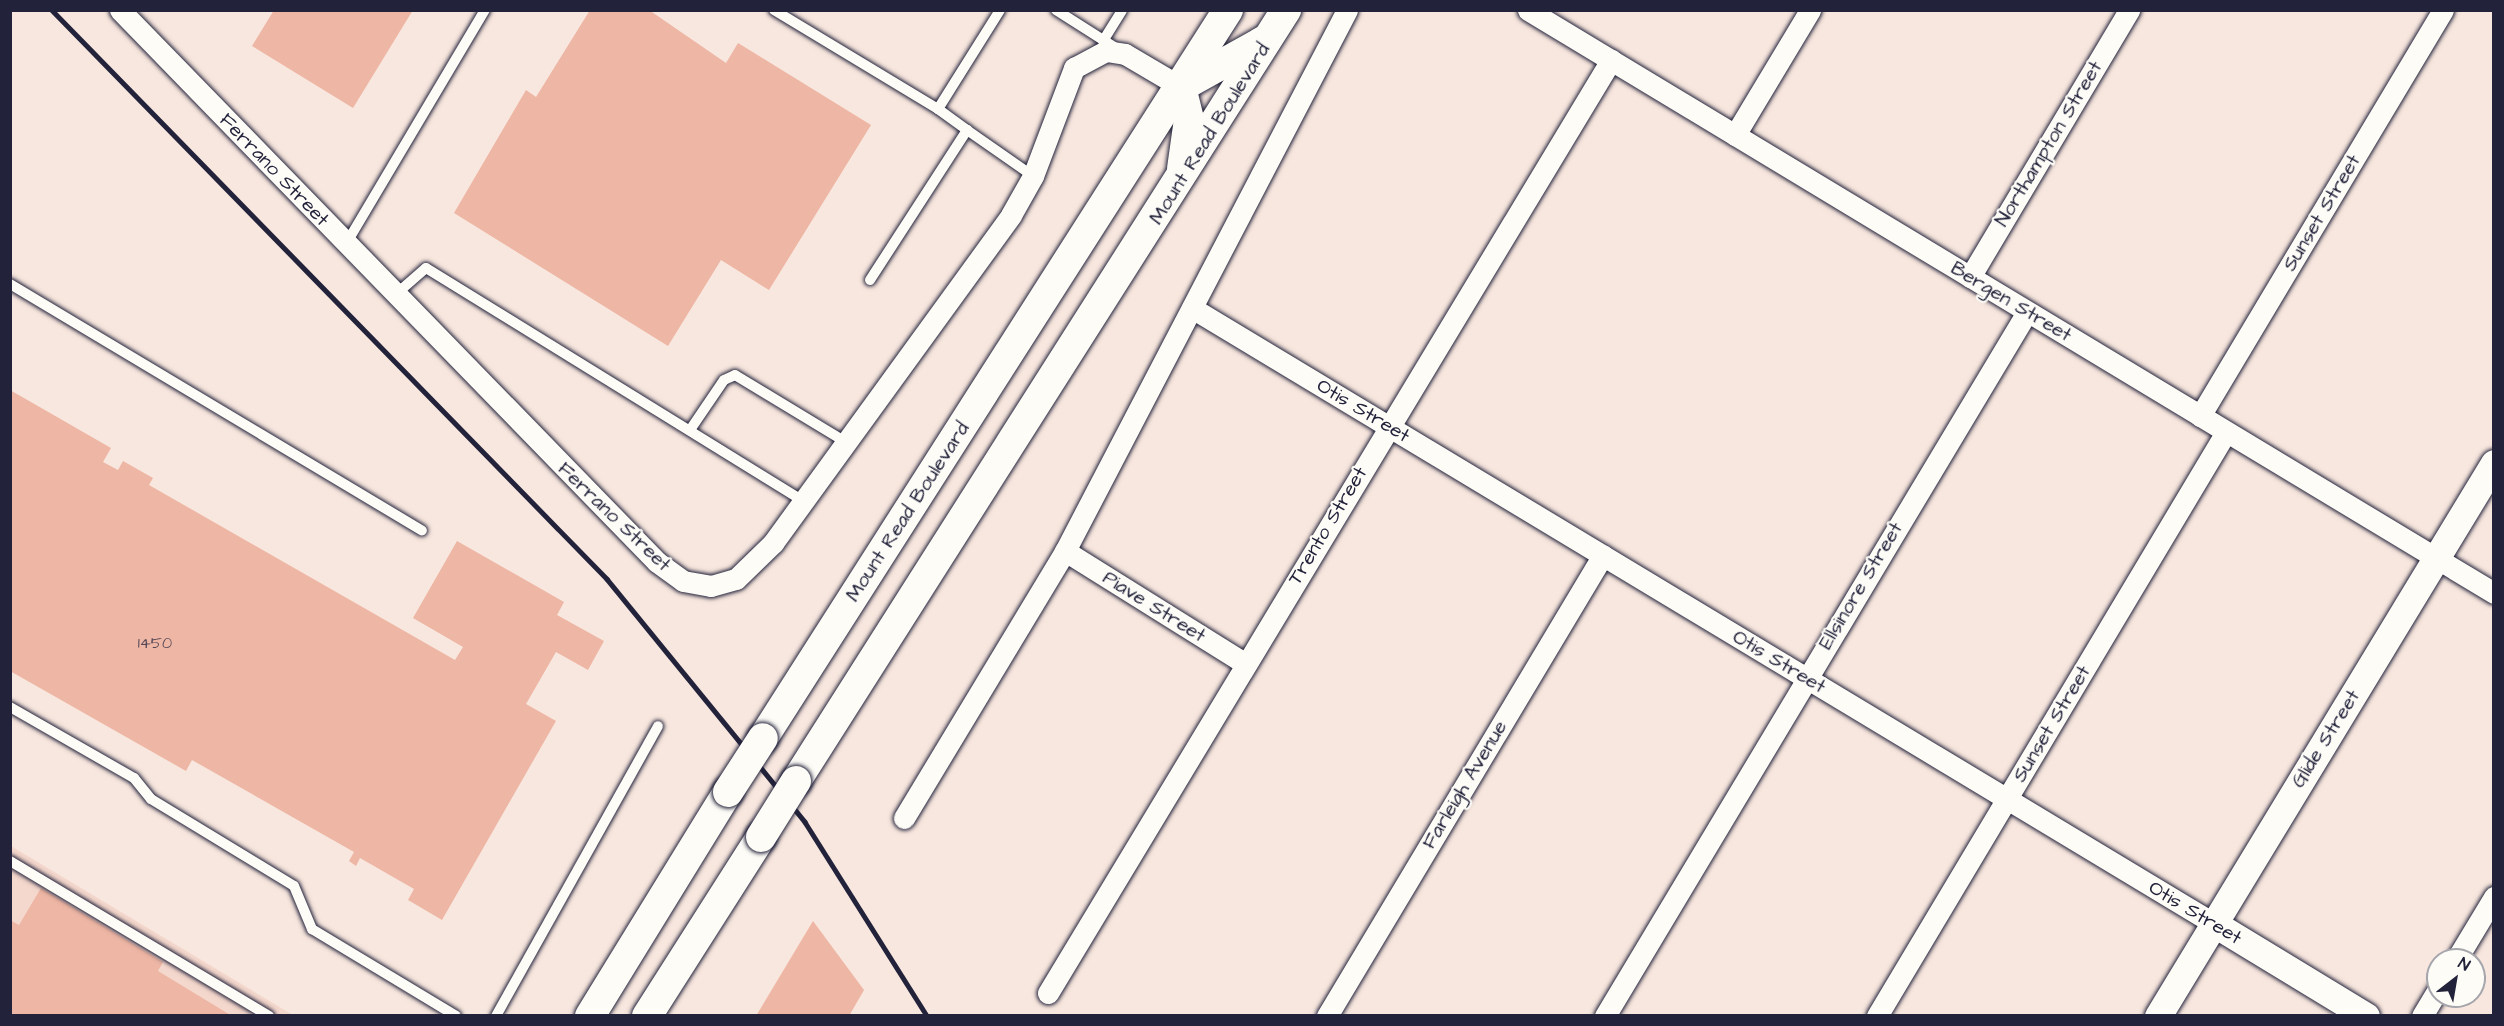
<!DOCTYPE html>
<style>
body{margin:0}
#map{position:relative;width:2504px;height:1026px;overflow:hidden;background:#f8e7de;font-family:"Architects Daughter",sans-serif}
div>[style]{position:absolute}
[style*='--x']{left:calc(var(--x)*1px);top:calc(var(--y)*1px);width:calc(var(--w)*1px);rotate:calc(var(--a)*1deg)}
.built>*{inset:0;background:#f5d8cd}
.building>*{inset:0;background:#eeb6a4}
.roads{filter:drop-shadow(0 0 2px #22223b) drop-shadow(0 0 2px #22223b)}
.service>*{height:10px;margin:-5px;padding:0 5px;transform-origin:5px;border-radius:5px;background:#fdfcf7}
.minor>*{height:21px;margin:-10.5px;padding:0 10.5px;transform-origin:10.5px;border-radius:10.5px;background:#fdfcf7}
.tertiary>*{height:27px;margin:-13.5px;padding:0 13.5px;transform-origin:13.5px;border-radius:13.5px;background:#fdfcf7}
.secondary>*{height:30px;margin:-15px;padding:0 15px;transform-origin:15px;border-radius:15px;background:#fdfcf7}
.rail>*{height:4.5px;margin:-2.25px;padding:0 2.25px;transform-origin:2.25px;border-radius:2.25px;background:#22223b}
.bridges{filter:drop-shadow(0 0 2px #22223b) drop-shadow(0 0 2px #22223b)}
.secondary-bridge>*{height:30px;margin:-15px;padding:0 15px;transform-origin:15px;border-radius:15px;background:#fdfcf7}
span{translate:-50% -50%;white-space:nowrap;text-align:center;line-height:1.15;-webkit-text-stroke:4.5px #fdfcf7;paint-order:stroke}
.number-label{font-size:16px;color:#554755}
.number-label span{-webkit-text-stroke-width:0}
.street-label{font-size:20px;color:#22223b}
.frame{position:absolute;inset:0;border:12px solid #22223b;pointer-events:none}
.north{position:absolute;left:2426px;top:948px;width:60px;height:60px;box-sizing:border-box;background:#fdfcf7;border:2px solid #a5a5ac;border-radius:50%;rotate:31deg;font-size:16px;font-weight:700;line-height:24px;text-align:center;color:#22223b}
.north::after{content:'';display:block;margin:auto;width:21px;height:27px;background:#22223b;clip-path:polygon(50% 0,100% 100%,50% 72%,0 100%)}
</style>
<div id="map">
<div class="built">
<i style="clip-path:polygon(11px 846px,293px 1015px,11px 1015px)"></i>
</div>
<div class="building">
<i style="clip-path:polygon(274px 10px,413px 10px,353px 108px,252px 46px)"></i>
<i style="clip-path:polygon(590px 10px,649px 10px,726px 63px,738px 43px,871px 125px,769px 290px,721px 260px,668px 346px,454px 213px,526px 90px,536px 97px)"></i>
<i style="clip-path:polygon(10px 390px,111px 448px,103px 462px,118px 470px,123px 461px,153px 478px,149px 485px,455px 660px,463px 647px,413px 618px,457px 541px,564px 602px,557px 615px,604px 641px,588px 670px,556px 652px,526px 704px,556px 721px,442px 920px,408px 900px,414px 889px,360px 858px,356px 866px,349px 861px,354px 852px,192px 760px,186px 771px,10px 671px)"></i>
<i style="clip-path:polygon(41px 888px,163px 962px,158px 971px,232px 1016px,10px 1016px,10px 920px,19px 925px)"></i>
<i style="clip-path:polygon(813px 921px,864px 990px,849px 1016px,756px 1016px)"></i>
</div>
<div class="roads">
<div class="service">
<i style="--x:774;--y:10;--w:192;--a:31.1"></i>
<i style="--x:938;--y:109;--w:117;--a:-57.9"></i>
<i style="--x:1056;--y:10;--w:69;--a:32.5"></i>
<i style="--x:1103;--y:41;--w:36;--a:-58"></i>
<i style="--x:967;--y:130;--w:80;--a:34.9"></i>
<i style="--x:346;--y:244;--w:272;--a:-59.3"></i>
<i style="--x:870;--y:280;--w:179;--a:-57.1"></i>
<i style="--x:967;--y:130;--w:36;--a:-144"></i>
<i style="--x:10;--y:284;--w:480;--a:30.9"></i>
<i style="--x:395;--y:295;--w:41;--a:-41.1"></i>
<i style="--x:426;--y:268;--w:443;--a:31.7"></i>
<i style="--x:690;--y:430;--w:60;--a:-55.8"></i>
<i style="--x:724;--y:380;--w:12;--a:-24"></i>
<i style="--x:735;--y:375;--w:127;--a:31.2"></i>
<i style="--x:10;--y:707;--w:143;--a:29.8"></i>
<i style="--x:134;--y:778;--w:27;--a:51"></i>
<i style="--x:151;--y:799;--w:167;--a:31.3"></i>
<i style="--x:294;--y:886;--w:47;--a:67.3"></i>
<i style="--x:312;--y:929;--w:168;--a:31.1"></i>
<i style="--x:10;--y:861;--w:302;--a:30.9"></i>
<i style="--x:496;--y:1016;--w:332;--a:-60.8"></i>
</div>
<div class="minor">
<i style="--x:120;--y:10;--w:770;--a:45.79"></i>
<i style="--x:657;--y:562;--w:32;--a:36"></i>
<i style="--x:683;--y:581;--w:28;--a:10"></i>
<i style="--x:711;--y:586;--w:26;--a:-16"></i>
<i style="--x:736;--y:579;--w:52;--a:-44.2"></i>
<i style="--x:773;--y:543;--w:405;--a:-54"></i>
<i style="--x:1011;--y:215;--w:45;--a:-60.6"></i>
<i style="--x:1033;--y:176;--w:116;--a:-69.2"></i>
<i style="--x:1074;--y:68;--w:36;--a:-28"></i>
<i style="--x:1106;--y:51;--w:19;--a:9"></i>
<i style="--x:1125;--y:54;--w:65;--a:30.5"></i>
<i style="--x:1528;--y:10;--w:1128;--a:31.11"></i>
<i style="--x:1735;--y:135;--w:146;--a:-59"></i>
<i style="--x:1970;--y:277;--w:311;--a:-59.2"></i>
<i style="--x:1192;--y:308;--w:1192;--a:31.06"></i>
<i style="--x:2200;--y:416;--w:473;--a:-59.1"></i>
<i style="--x:1065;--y:551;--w:211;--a:32"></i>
<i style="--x:904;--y:818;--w:312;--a:-58.9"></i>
<i style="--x:1065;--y:551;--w:610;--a:-62.47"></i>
<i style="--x:2456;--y:960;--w:74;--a:-58.9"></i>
<i style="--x:1048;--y:993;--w:1090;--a:-58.89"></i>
<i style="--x:1327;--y:1016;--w:537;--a:-59.09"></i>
<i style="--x:1605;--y:1016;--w:821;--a:-59.06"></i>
<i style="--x:1877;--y:1016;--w:680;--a:-59.14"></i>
<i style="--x:2422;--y:1016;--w:31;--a:-59"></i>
</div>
<div class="tertiary">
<i style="--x:2213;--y:923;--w:179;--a:31.3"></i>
<i style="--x:2158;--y:1016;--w:647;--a:-58.72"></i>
</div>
<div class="secondary">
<i style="--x:1181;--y:87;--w:33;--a:76"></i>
<i style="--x:1189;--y:119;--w:50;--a:98"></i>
<i style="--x:1181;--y:87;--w:96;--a:-29.2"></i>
<i style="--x:763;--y:738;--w:864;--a:-57.43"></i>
<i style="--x:796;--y:781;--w:914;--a:-57.56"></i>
<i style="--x:590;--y:1016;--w:263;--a:-58.4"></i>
<i style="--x:647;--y:1016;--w:212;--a:-57.5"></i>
</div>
</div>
<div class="rail">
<i style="--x:52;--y:10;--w:795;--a:45.71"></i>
<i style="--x:607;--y:579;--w:313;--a:50.8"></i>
<i style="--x:805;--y:822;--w:229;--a:57.8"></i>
</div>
<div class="bridges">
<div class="secondary-bridge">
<i style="--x:728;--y:792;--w:64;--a:-57.1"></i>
<i style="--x:761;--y:837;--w:66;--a:-58"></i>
</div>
</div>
<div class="number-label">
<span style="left:155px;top:643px">1450</span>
</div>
<div class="street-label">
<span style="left:1210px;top:134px;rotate:-58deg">Mount Read Boulevard</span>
<span style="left:2049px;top:144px;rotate:-59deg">Northampton Street</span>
<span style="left:274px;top:170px;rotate:46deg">Ferrano Street</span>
<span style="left:2322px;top:213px;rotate:-59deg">Sunset Street</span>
<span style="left:2011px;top:302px;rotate:31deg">Bergen Street</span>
<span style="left:1363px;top:411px;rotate:31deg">Otis Street</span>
<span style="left:908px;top:512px;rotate:-57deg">Mount Read Boulevard</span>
<span style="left:614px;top:517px;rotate:44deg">Ferrano Street</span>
<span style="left:1328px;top:526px;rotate:-59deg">Trento Street</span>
<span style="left:1861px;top:586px;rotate:-59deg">Ellsinore Street</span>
<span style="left:1154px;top:607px;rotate:32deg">Piave Street</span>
<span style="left:1779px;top:662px;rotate:31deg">Otis Street</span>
<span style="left:2052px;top:724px;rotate:-59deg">Sunset Street</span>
<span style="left:2326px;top:739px;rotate:-58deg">Glide Street</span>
<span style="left:1465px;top:785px;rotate:-59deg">Farleigh Avenue</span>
<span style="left:2195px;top:913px;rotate:31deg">Otis Street</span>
</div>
<div class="frame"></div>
<div class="north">N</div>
</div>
